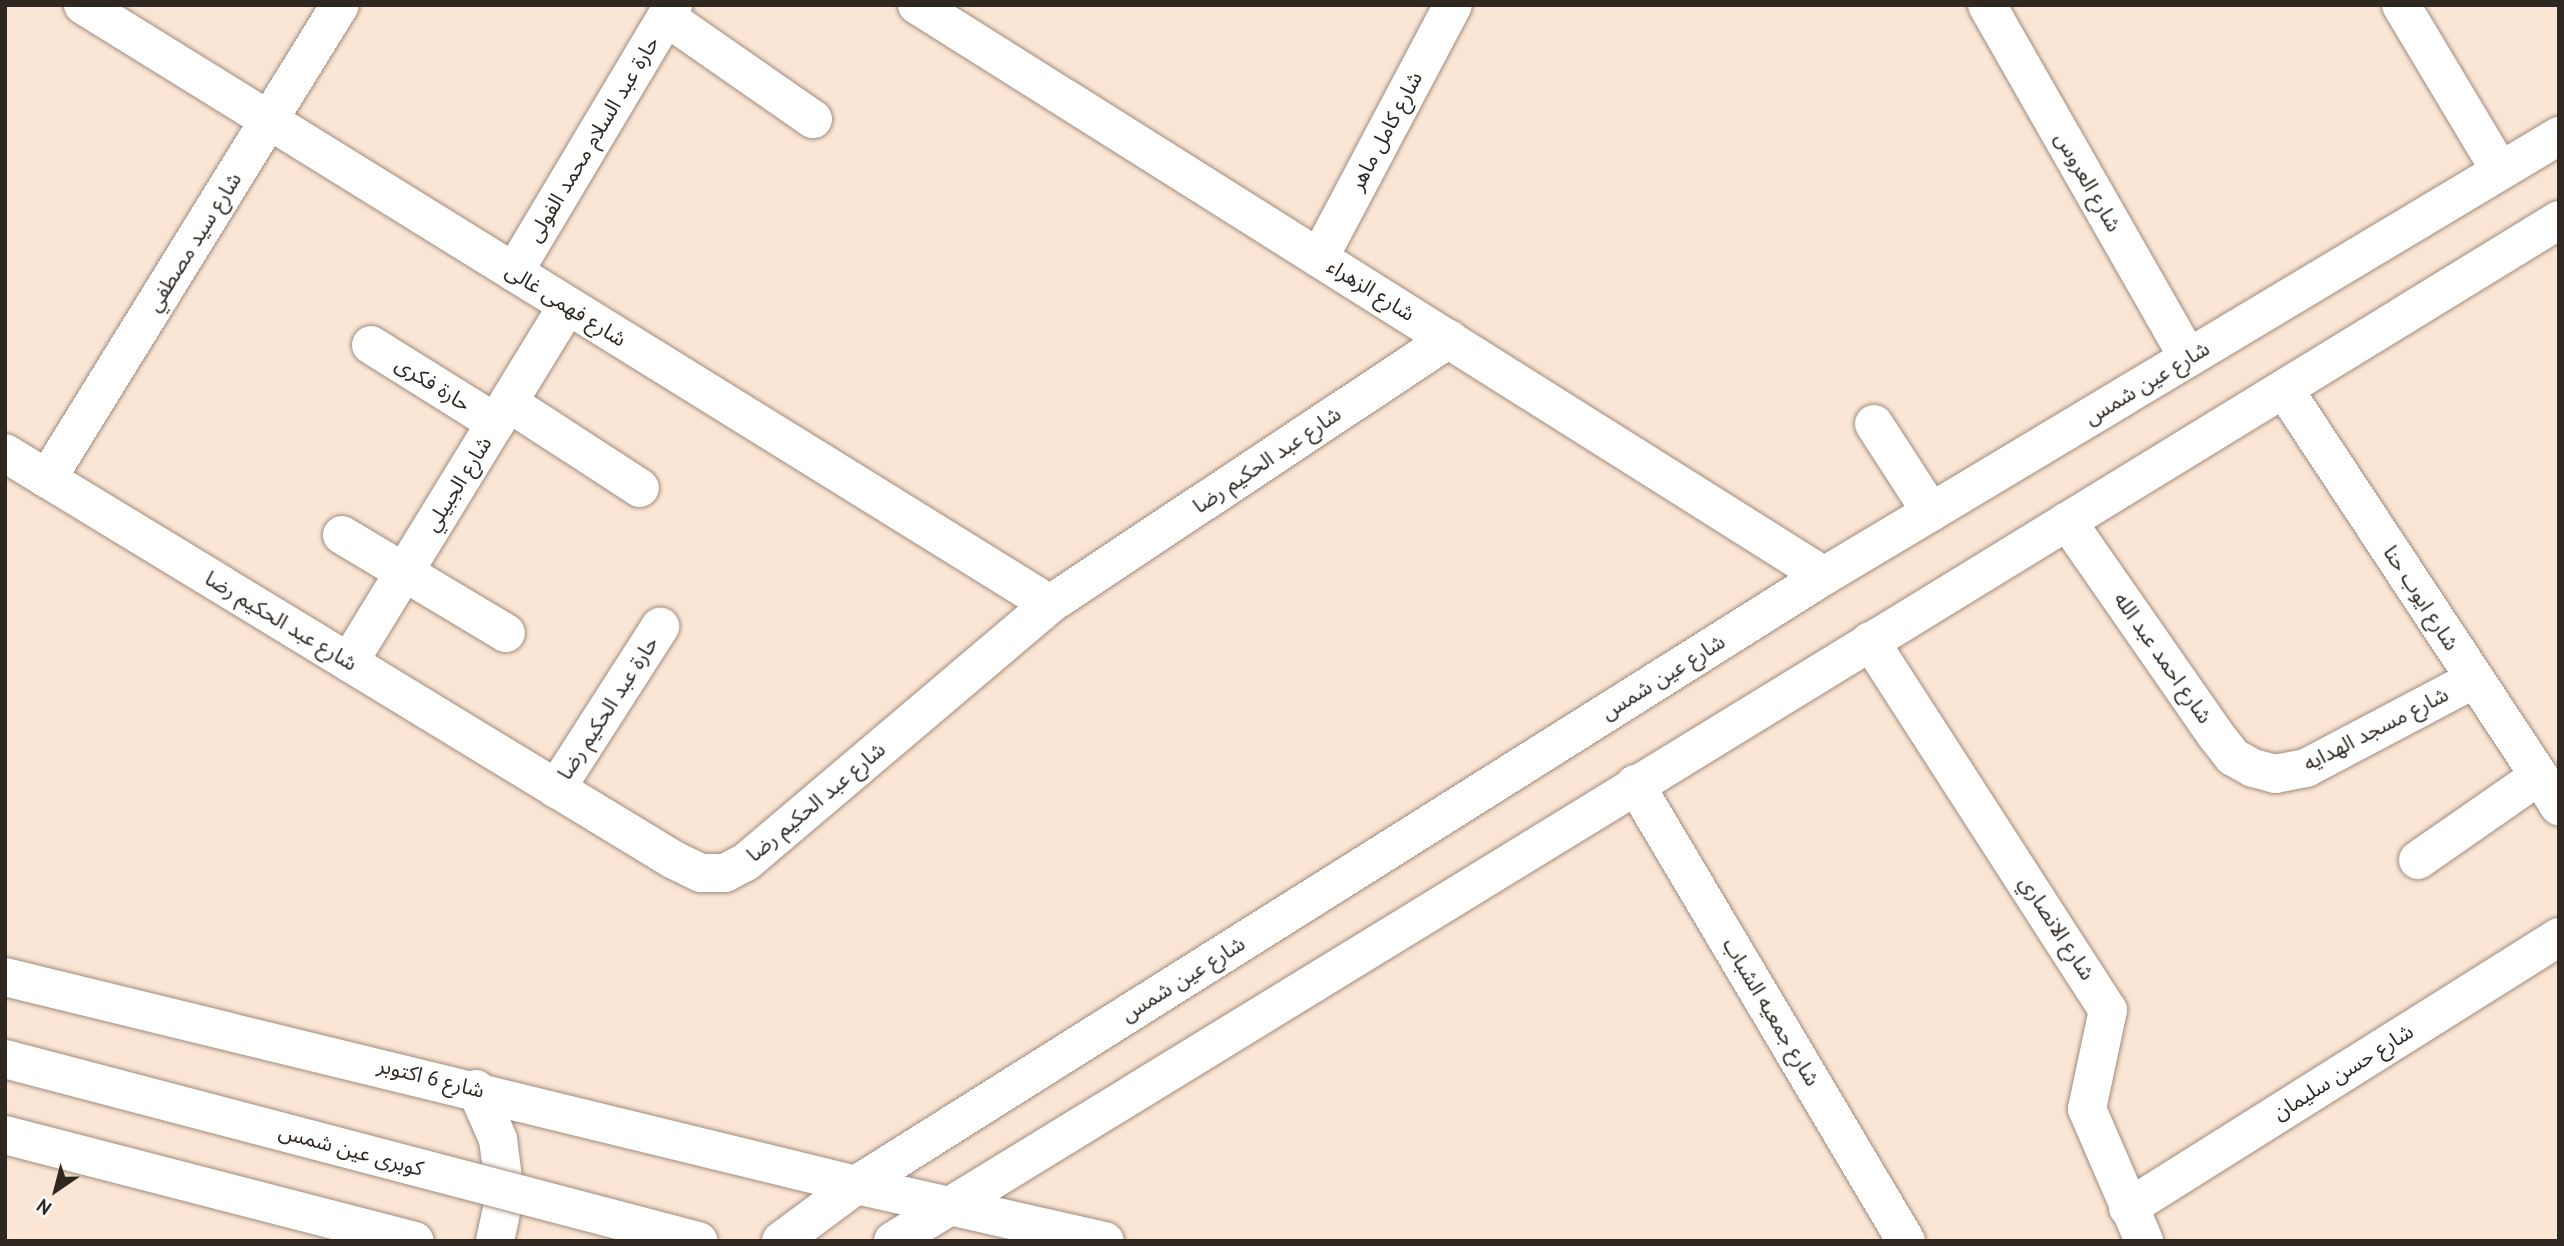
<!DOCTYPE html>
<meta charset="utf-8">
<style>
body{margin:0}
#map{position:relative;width:2564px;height:1246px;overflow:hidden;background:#fbe6d5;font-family:"PT Sans","Noto Sans Arabic",sans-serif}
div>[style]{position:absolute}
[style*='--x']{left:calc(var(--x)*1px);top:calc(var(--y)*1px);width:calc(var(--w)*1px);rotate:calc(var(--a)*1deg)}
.roads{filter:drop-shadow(0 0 2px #a08c7d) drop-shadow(0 0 2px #a08c7d)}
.minor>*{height:38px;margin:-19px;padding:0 19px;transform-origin:19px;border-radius:19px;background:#fff}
.major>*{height:38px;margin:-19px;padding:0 19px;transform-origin:19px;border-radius:19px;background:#fff}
.bridges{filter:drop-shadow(0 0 2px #a08c7d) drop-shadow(0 0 2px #a08c7d)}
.major-bridge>*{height:38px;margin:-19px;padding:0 19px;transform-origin:19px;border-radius:19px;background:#fff}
span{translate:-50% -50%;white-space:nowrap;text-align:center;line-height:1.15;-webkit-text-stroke:5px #fff;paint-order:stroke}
.street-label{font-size:21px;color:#2f2821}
.frame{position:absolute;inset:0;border:7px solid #2f2821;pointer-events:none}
.north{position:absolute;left:21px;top:1155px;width:70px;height:70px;-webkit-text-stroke:5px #fff;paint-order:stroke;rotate:215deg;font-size:19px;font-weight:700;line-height:28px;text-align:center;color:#2f2821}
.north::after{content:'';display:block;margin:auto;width:24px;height:32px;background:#2f2821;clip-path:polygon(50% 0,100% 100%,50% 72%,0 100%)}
</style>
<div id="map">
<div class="roads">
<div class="minor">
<i style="--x:83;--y:5;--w:1137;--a:31.78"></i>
<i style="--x:917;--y:5;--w:1072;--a:32.19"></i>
<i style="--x:1987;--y:5;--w:406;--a:60.3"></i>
<i style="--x:2401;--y:5;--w:191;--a:59.1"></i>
<i style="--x:666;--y:17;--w:179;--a:34.8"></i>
<i style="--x:1319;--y:258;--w:286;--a:-62.1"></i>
<i style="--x:514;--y:272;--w:311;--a:-59.2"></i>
<i style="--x:371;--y:345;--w:147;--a:32"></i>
<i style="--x:2284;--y:389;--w:500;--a:56.6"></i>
<i style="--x:509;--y:403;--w:156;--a:33"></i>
<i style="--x:1874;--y:424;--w:105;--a:57.1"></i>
<i style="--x:5;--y:453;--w:783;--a:31.32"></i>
<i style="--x:674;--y:860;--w:30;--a:26"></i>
<i style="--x:701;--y:873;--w:24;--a:0"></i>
<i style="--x:725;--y:873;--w:24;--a:-28"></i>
<i style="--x:746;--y:862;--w:399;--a:-40.3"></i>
<i style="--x:1050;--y:604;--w:479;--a:-33.6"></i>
<i style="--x:47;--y:479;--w:557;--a:-58.28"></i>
<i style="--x:2067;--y:521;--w:259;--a:55.2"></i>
<i style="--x:2215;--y:734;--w:29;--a:52"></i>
<i style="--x:2233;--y:757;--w:23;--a:29"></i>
<i style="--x:2253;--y:768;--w:23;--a:15"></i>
<i style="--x:2275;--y:774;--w:32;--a:-11"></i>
<i style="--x:2306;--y:768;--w:191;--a:-27.8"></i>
<i style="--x:342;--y:535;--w:191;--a:30.9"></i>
<i style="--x:1870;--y:641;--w:439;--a:57.2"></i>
<i style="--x:2108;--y:1010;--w:101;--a:102"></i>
<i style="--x:2087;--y:1109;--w:144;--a:66.6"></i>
<i style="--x:349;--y:662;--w:417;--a:-58.5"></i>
<i style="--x:1635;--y:784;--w:531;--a:59.33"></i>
<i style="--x:556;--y:789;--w:193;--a:-57.3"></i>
<i style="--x:2418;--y:860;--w:147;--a:-34.8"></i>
<i style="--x:856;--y:1185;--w:255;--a:12.7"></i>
<i style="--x:2128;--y:1208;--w:509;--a:-32.16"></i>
</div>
<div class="major">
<i style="--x:5;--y:977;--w:876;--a:13.73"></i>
<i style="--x:476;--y:1089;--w:55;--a:66.3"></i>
<i style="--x:498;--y:1139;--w:55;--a:82.7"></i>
<i style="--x:505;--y:1194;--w:48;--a:102"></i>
<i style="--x:5;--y:1135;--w:423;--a:14.5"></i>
<i style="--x:781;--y:1241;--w:94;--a:-36.7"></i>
<i style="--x:856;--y:1185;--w:1144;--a:-32.18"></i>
<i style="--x:1824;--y:576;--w:857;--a:-30.91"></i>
<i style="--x:893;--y:1241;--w:1954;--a:-31.5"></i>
</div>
</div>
<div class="bridges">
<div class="major-bridge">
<i style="--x:5;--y:1059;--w:717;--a:14.72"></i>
</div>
</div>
<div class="street-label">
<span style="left:1386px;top:131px;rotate:-62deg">شارع كامل ماهر</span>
<span style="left:593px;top:139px;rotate:-59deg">حارة عبد السلام محمد الفولى</span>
<span style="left:2088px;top:182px;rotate:60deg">شارع العروس</span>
<span style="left:194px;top:242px;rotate:-58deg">شارع سيد مصطفي</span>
<span style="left:1371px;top:290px;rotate:32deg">شارع الزهراء</span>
<span style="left:566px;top:305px;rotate:32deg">شارع فهمى غالى</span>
<span style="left:2147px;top:383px;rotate:-31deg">شارع عين شمس</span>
<span style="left:433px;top:384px;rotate:32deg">حارة فكرى</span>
<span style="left:1267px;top:460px;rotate:-34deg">شارع عبد الحكيم رضا</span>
<span style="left:458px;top:484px;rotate:-58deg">شارع الجبيلي</span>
<span style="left:2421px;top:598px;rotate:57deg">شارع ايوب حنا</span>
<span style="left:281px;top:621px;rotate:31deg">شارع عبد الحكيم رضا</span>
<span style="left:2163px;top:658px;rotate:55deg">شارع احمد عبد الله</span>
<span style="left:1663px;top:677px;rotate:-32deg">شارع عين شمس</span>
<span style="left:608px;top:708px;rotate:-57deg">حارة عبد الحكيم رضا</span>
<span style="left:2376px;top:729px;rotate:-27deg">شارع مسجد الهدايه</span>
<span style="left:816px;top:802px;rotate:-40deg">شارع عبد الحكيم رضا</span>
<span style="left:2057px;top:928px;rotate:57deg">شارع الانصاري</span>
<span style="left:1183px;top:979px;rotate:-32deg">شارع عين شمس</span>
<span style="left:1771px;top:1012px;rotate:59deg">شارع جمعيه الشباب</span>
<span style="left:2343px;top:1072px;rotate:-32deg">شارع حسن سليمان</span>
<span style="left:431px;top:1078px;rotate:14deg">شارع 6 اكتوبر</span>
<span style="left:351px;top:1150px;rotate:15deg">كوبرى عين شمس</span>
</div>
<div class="frame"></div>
<div class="north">N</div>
</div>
